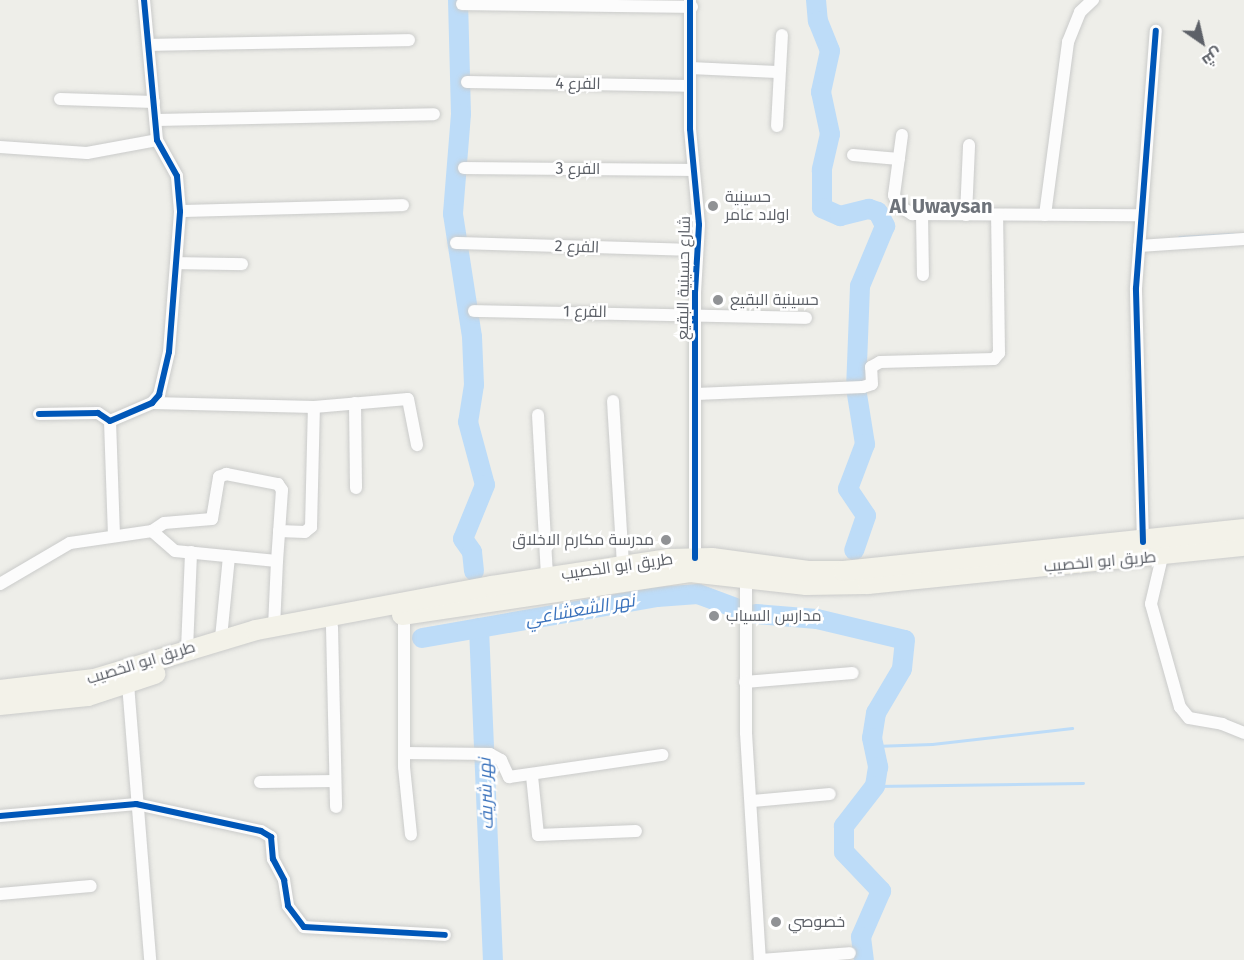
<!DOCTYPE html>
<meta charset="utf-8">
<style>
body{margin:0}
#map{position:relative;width:1244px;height:960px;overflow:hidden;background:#eeeee9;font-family:"Fira Sans",Cairo,sans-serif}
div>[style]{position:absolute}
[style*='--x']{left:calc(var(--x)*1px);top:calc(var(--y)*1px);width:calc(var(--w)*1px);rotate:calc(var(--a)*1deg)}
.stream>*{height:3px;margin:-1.5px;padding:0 1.5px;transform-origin:1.5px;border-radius:1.5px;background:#bddcf8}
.river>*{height:20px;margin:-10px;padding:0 10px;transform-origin:10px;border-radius:10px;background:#bddcf8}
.roads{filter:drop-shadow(0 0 2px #cacbca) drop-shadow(0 0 2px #cacbca)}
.minor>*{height:12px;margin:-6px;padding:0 6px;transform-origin:6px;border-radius:6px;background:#fcfcfc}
.primary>*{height:20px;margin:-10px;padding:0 10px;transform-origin:10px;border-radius:10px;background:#f3f2e9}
.cycleway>*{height:6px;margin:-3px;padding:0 3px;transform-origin:3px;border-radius:3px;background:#0057b8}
.dots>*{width:16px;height:16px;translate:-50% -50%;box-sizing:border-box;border:3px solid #fff;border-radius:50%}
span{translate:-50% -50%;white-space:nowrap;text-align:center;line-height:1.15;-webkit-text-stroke:5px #fff;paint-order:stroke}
.street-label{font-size:16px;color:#5d6168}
.poi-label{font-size:16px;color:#5d6168}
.left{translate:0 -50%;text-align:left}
.right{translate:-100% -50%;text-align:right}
.water-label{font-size:18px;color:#3a72bc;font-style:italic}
.quarter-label{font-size:20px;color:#6e737a;font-weight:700}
.north{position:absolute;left:1172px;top:12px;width:60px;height:60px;-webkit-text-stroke:4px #fff;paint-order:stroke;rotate:146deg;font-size:16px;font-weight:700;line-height:24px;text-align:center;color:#5d6168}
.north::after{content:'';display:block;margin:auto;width:21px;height:27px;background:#5d6168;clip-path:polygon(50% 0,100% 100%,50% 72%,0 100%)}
</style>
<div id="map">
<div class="stream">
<i style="--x:1179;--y:237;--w:54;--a:-3.2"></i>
<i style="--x:874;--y:746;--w:58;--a:-2"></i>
<i style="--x:932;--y:744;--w:141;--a:-6.5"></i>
<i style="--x:875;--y:786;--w:208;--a:-0.8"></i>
</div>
<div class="river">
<i style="--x:458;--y:0;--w:114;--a:88.5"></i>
<i style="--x:461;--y:114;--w:100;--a:94.6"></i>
<i style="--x:453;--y:214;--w:124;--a:81.2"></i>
<i style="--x:472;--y:337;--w:48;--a:87.6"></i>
<i style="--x:474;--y:385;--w:37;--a:99"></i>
<i style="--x:468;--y:422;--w:65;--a:74.9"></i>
<i style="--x:485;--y:485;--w:58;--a:112.2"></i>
<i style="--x:463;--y:539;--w:16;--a:55"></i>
<i style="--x:472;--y:552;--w:19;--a:84"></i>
<i style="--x:816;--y:0;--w:21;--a:85"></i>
<i style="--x:818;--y:21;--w:32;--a:68"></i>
<i style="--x:830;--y:51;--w:42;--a:102.4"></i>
<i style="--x:821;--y:92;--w:43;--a:77.9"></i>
<i style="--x:830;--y:134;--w:37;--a:103"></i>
<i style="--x:822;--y:170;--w:38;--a:90"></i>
<i style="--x:822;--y:208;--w:20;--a:24"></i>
<i style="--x:840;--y:216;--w:30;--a:-14"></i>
<i style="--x:869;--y:209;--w:9;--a:18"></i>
<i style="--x:878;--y:212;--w:16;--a:63"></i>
<i style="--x:885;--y:226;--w:65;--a:112.6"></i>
<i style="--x:860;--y:286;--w:102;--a:92.2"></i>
<i style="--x:856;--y:388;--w:57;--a:80.9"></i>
<i style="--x:865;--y:444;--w:48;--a:110.7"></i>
<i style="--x:848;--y:489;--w:32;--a:56"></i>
<i style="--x:866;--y:516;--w:36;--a:109"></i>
<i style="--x:756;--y:614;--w:61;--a:4.7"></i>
<i style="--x:817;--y:619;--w:90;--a:13.4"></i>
<i style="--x:905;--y:640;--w:29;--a:96"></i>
<i style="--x:902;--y:669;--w:51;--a:120.6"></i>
<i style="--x:876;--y:713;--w:25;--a:99"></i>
<i style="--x:872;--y:738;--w:30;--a:78"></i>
<i style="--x:878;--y:767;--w:19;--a:99"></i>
<i style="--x:875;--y:786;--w:51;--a:127.8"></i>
<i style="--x:844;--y:826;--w:26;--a:90"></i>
<i style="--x:844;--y:852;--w:54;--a:46.5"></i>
<i style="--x:881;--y:891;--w:50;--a:113.5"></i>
<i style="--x:861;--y:937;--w:23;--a:83"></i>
<i style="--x:479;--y:628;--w:332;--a:87.6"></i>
<i style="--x:422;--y:638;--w:239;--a:-9.9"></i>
<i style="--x:657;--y:597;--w:41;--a:-4.2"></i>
<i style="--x:698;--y:594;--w:40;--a:20.2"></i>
</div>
<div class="roads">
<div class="minor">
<i style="--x:690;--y:0;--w:129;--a:90"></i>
<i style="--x:690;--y:129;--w:96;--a:84.6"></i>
<i style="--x:699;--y:225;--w:68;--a:93.4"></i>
<i style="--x:695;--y:293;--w:265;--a:90"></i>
<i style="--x:462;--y:4;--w:230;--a:0.7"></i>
<i style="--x:150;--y:45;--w:259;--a:-1.1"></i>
<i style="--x:690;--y:68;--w:87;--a:2.6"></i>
<i style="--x:467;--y:82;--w:222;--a:1"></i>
<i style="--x:60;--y:99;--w:94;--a:1.8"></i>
<i style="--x:156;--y:120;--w:278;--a:-1.2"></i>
<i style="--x:777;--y:126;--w:91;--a:-86.9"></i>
<i style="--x:902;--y:135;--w:61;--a:97.6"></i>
<i style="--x:894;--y:195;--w:11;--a:68"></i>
<i style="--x:898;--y:205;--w:17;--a:33"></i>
<i style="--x:912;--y:214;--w:227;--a:0.3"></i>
<i style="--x:0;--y:147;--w:87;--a:3.9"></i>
<i style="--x:87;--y:153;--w:71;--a:-10.5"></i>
<i style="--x:853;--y:155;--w:46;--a:5"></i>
<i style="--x:464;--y:168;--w:229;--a:0.5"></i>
<i style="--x:180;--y:211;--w:223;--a:-1.5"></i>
<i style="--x:922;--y:214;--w:61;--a:89.1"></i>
<i style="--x:966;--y:215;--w:70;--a:-87.5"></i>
<i style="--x:1045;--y:215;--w:175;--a:-82.4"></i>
<i style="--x:1068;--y:42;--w:32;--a:-68"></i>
<i style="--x:1080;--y:12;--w:18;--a:-43"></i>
<i style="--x:456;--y:243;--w:241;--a:1.7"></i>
<i style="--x:1139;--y:246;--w:105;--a:-3.8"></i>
<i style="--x:176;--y:263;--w:66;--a:0.9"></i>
<i style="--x:474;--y:311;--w:332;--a:1.2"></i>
<i style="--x:696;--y:394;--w:167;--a:-2.4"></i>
<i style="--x:863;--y:387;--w:9;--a:-18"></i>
<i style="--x:872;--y:384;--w:17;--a:-93"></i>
<i style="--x:871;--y:367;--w:10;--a:-29"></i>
<i style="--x:880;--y:362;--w:114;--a:-1.5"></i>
<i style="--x:994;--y:359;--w:8;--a:-50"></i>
<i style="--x:999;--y:353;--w:138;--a:-90.8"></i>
<i style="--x:613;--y:401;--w:165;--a:86.5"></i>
<i style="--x:152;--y:403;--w:162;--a:1.4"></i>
<i style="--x:314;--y:407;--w:94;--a:-4.9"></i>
<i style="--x:408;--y:399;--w:47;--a:78.9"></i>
<i style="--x:355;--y:403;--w:85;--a:89.3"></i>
<i style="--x:39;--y:414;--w:59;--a:-1"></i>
<i style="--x:98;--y:413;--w:14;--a:34"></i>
<i style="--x:110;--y:421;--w:46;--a:-23.2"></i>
<i style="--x:152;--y:403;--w:11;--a:-49"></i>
<i style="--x:159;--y:395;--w:44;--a:-76.9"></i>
<i style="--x:169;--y:352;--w:141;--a:-85.5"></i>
<i style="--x:180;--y:211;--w:35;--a:-95"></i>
<i style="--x:177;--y:176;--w:41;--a:-119.1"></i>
<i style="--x:157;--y:140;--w:141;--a:-95.3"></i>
<i style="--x:538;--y:415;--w:163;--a:86.8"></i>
<i style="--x:110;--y:421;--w:114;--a:88"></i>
<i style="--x:152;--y:531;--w:14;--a:-34"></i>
<i style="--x:164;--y:523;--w:48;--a:-4.8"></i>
<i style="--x:212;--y:519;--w:43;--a:-80.5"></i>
<i style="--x:219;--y:477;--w:8;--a:-23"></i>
<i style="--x:226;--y:474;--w:53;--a:10.9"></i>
<i style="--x:278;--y:484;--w:7;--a:56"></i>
<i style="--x:282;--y:490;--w:71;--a:94"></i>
<i style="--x:279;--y:531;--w:26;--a:2"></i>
<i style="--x:305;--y:532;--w:8;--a:-40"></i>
<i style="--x:311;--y:527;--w:120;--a:-88.6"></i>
<i style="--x:1143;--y:542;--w:254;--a:-91.6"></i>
<i style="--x:1136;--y:288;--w:258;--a:-85.6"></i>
<i style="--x:1162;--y:557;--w:48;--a:103.2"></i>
<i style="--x:1151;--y:604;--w:107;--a:74.3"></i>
<i style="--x:1180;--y:707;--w:14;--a:51"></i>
<i style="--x:1189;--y:718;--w:34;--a:10"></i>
<i style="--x:1222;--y:724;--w:24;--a:22"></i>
<i style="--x:746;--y:578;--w:155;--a:90"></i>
<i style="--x:746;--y:733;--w:227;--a:86.5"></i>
<i style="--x:0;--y:584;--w:81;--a:-30.4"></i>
<i style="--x:70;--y:543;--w:83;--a:-8.3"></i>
<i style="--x:152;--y:531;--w:30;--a:41"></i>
<i style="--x:175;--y:551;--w:102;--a:5.6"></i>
<i style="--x:277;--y:561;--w:65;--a:92.6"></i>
<i style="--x:404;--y:615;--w:152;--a:90"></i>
<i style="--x:404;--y:767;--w:68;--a:84.1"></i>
<i style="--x:332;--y:627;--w:180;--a:88.7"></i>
<i style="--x:221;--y:638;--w:82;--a:-84.4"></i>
<i style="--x:187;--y:649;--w:97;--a:-87.6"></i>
<i style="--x:745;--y:682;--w:108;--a:-4.8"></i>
<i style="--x:128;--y:684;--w:277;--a:85.4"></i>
<i style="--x:404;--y:753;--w:86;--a:0.7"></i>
<i style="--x:490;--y:754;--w:13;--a:29"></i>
<i style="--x:501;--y:760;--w:19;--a:65"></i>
<i style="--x:509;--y:777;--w:155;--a:-8.2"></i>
<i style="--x:532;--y:776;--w:59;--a:84.2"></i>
<i style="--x:538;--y:835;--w:98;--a:-2.3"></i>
<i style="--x:260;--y:782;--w:75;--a:-0.8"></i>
<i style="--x:753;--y:801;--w:77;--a:-5.2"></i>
<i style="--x:0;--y:816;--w:137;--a:-5"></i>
<i style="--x:136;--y:804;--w:128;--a:12.2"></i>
<i style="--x:261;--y:831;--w:12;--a:31"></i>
<i style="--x:271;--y:837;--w:22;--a:85"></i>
<i style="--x:273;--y:859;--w:24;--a:62"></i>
<i style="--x:284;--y:880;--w:26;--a:81"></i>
<i style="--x:288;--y:906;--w:26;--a:53"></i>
<i style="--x:304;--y:927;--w:141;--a:3.2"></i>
<i style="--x:0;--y:894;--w:91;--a:-5"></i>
<i style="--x:760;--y:960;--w:90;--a:-4.4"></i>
</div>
<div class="primary">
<i style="--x:402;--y:615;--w:291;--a:-8.5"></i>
<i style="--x:690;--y:572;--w:117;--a:6.4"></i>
<i style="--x:806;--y:585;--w:62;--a:-0.9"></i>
<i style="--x:868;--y:584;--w:378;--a:-5.8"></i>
<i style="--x:0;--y:690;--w:95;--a:-6.7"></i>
<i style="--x:94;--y:679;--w:169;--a:-16.8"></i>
<i style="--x:256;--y:630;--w:240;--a:-10.6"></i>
<i style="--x:492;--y:586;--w:179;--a:-8.7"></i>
<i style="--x:669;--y:559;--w:43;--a:-1.3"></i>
<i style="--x:712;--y:558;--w:99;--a:7.6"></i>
<i style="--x:810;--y:571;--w:34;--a:0"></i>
<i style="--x:844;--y:571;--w:402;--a:-6"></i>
<i style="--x:0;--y:705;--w:88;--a:-5.8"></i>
<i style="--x:88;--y:696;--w:71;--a:-18.2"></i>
</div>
</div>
<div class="cycleway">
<i style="--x:690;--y:0;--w:129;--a:90"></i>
<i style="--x:690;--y:129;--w:96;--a:84.6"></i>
<i style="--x:699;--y:225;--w:68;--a:93.4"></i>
<i style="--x:695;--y:293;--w:265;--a:90"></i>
<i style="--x:39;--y:414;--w:59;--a:-1"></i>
<i style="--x:98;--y:413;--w:14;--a:34"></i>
<i style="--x:110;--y:421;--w:46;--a:-23.2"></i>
<i style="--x:152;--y:403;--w:11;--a:-49"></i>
<i style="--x:159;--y:395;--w:44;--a:-76.9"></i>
<i style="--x:169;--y:352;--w:141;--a:-85.5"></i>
<i style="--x:180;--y:211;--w:35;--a:-95"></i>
<i style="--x:177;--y:176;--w:41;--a:-119.1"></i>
<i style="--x:157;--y:140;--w:141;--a:-95.3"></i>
<i style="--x:1143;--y:542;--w:254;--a:-91.6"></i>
<i style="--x:1136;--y:288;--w:258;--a:-85.6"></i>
<i style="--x:0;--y:816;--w:137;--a:-5"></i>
<i style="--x:136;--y:804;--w:128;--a:12.2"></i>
<i style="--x:261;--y:831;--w:12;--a:31"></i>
<i style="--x:271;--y:837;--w:22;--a:85"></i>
<i style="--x:273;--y:859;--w:24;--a:62"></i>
<i style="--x:284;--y:880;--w:26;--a:81"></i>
<i style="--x:288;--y:906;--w:26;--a:53"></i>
<i style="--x:304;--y:927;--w:141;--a:3.2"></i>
</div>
<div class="dots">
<i style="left:713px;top:206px;background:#909295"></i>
<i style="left:718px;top:300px;background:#909295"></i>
<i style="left:666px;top:540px;background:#909295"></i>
<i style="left:714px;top:616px;background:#909295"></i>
<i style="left:776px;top:922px;background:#909295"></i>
</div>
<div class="street-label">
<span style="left:578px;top:84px;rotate:1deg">الفرع 4</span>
<span style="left:578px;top:169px">الفرع 3</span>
<span style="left:577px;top:247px;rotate:2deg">الفرع 2</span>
<span style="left:684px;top:278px;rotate:-89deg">شارع حسينية البقيع</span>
<span style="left:585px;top:312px;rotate:1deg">الفرع 1</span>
<span style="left:1100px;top:562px;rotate:-5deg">طريق ابو الخصيب</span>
<span style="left:617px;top:567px;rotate:-8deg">طريق ابو الخصيب</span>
<span style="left:141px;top:663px;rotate:-17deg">طريق ابو الخصيب</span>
</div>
<div class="poi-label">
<span class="left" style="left:725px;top:206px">حسينية<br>اولاد عامر</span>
<span class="left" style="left:730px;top:300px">حسينية البقيع</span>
<span class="right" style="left:654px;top:540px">مدرسة مكارم الاخلاق</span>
<span class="left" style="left:726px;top:616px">مدارس السياب</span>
<span class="left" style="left:788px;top:922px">خصوصي</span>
</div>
<div class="water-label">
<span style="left:580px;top:610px;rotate:-10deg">نهر الشعشاعي</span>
<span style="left:486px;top:794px;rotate:-92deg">نهر شريف</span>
</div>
<div class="quarter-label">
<span style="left:941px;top:206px">Al Uwaysan</span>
</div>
<div class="north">ش</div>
</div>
